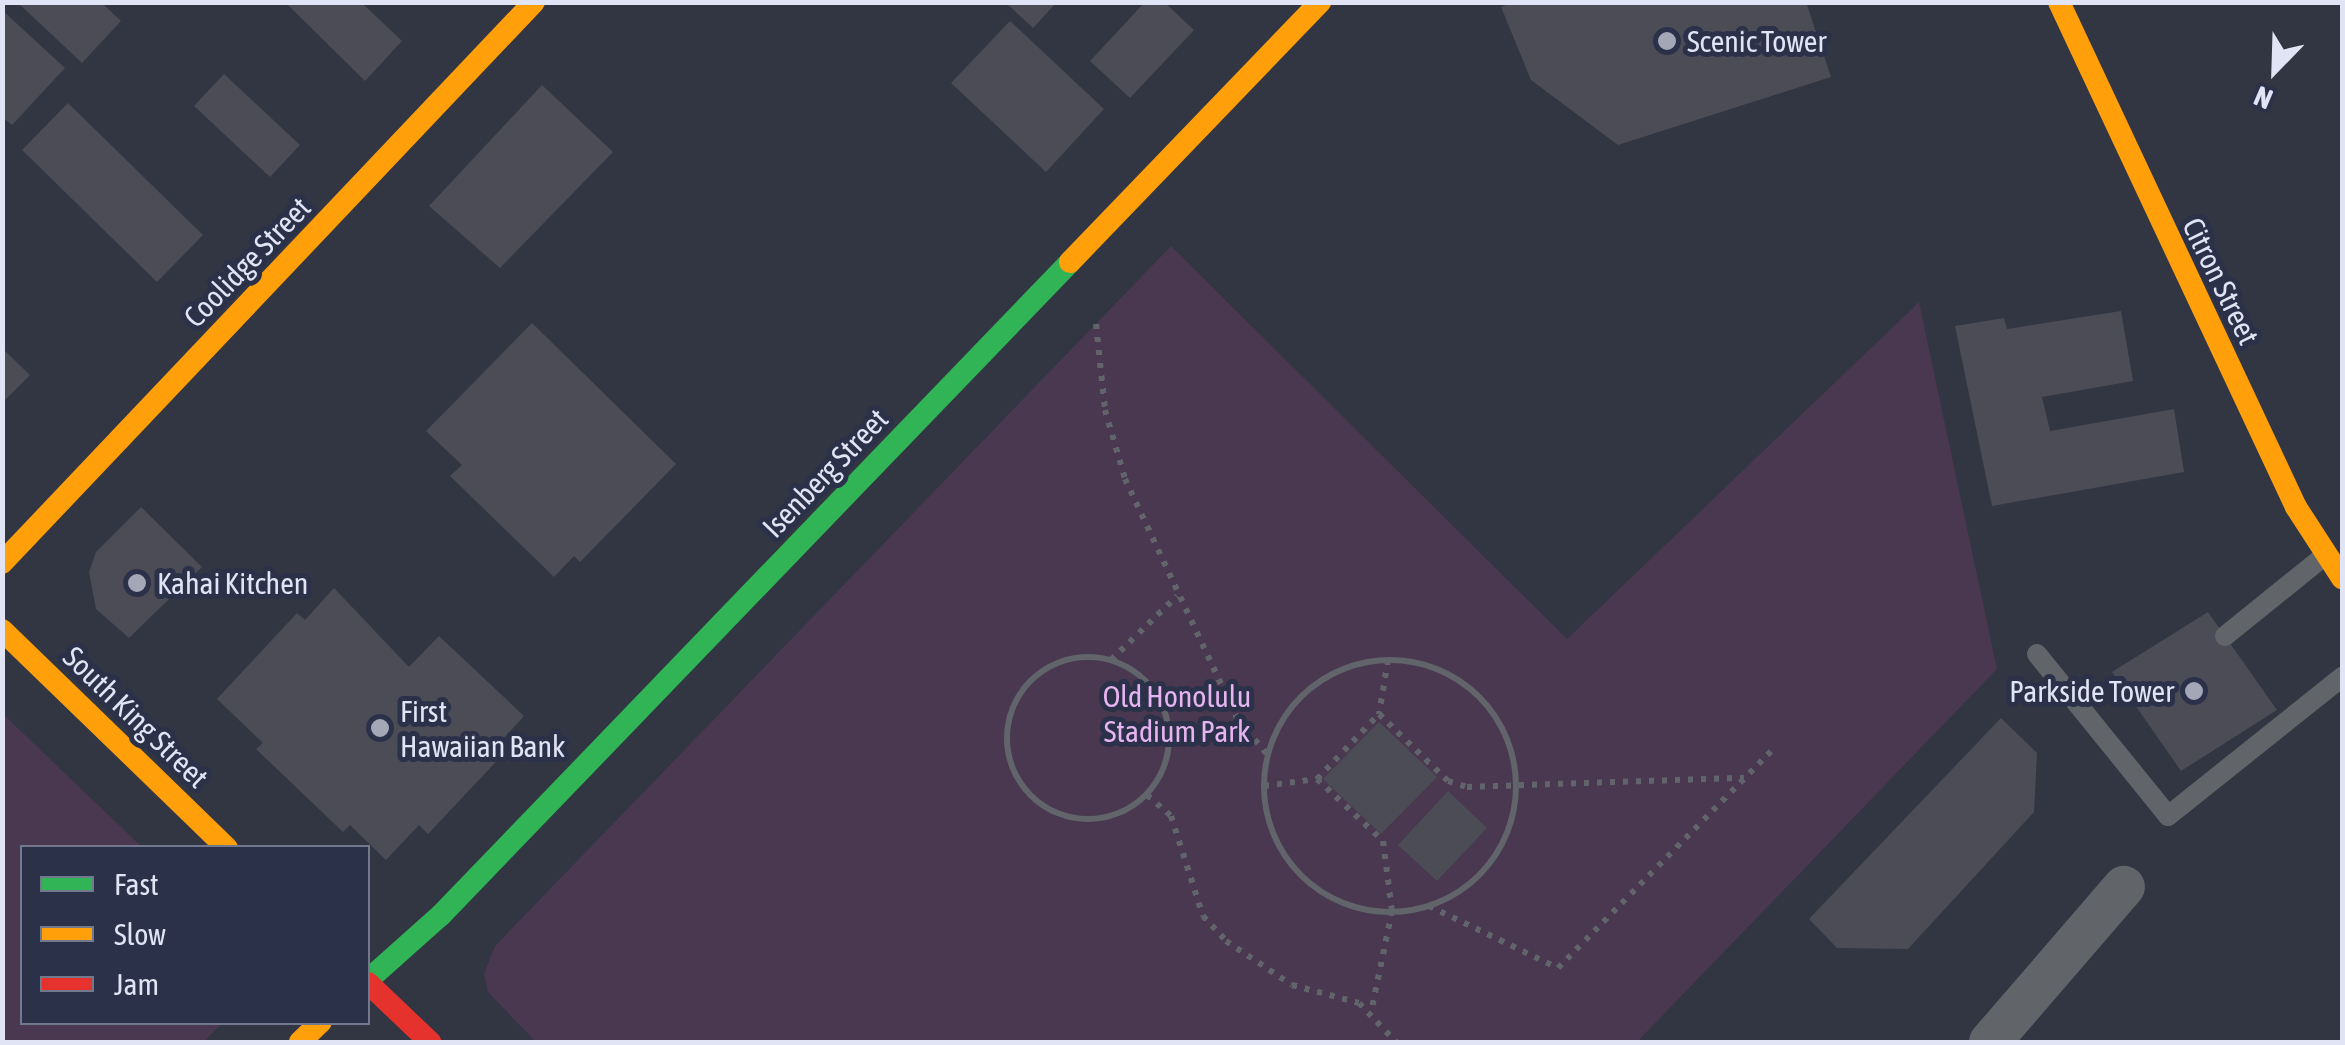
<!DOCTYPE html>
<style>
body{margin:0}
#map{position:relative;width:2345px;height:1045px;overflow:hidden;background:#323542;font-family:"Asap Condensed",sans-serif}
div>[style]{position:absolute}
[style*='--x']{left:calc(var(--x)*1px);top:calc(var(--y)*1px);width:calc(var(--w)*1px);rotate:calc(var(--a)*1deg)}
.green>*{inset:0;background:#49384f}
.building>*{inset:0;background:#4c4c57}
.path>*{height:6px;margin-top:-3px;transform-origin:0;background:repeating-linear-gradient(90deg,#61646a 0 5px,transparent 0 13px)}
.path>.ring{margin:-3px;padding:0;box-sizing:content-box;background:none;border:6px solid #61646a;border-radius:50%}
.lane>*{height:20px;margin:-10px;padding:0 10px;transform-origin:10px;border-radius:10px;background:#616569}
.street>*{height:42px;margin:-21px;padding:0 21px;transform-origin:21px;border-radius:21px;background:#616569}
.fast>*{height:22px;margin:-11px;padding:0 11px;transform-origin:11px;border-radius:11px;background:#30b455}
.slow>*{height:22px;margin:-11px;padding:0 11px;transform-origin:11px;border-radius:11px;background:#ff9f0a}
.jam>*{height:22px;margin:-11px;padding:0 11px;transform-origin:11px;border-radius:11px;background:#e5322d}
.dots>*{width:28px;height:28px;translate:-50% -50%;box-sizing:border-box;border:5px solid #2b3149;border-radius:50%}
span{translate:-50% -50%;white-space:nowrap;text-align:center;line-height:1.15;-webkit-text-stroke:10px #2b3149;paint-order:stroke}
.poi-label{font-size:30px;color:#e0e4f4}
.left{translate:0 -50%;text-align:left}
.right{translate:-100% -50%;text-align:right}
.street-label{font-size:30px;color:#e0e4f4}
.park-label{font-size:30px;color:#e6b4f0}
.frame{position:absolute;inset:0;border:5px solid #e0e4f4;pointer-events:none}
.legend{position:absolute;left:20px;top:845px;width:350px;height:180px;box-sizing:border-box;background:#2b3149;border:2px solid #73798d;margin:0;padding:12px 18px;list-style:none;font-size:30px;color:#e0e4f4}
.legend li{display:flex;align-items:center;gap:20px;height:50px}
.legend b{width:50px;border:2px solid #73798d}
.north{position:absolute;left:2225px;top:20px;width:100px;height:100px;-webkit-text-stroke:8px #2b3149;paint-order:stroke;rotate:203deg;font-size:28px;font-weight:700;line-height:40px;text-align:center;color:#e0e4f4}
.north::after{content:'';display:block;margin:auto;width:35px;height:45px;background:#e0e4f4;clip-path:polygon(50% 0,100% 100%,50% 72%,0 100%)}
</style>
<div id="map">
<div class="green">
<i style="clip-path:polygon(1171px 246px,1567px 639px,1919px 302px,1997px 669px,1637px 1042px,536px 1042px,488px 992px,484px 974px,495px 946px)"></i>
<i style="clip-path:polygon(3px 714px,142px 847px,22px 848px,22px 1022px,222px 1023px,204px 1042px,3px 1042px)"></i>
</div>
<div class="building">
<i style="clip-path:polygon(17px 2px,101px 2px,121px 21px,82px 63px)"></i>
<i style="clip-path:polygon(285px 2px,361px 2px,402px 41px,365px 81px)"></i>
<i style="clip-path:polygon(1005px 2px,1057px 2px,1033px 28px)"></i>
<i style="clip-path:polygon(1145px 2px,1164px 2px,1194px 30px,1130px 98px,1090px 61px)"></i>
<i style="clip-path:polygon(1514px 2px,1806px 2px,1831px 77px,1618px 145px,1531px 80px,1501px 7px)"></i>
<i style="clip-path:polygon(2px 10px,65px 68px,12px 125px,2px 117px)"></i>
<i style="clip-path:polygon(1010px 21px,1104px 109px,1046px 172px,951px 83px)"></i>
<i style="clip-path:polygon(224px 74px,300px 145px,270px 177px,194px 106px)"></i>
<i style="clip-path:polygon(542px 85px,613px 152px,500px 268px,429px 206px)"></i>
<i style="clip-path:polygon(68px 103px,203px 235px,157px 282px,22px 150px)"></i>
<i style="clip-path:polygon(2121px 311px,2133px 381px,2042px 397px,2050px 431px,2174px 409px,2184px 472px,1992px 506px,1955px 326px,2004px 318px,2007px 329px)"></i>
<i style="clip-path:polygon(532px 323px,676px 464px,580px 562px,574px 556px,554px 577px,450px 476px,462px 465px,426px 431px)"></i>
<i style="clip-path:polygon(2px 348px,30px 375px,2px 403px)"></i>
<i style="clip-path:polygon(141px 507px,202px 567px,129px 638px,96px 609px,89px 572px,96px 552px)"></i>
<i style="clip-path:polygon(334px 588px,409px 667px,439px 636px,524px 716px,501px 741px,509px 748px,428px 834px,419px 825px,386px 860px,350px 825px,343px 832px,256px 749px,263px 743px,217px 699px,297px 613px,305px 620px)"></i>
<i style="clip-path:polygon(2208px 612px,2277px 710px,2181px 771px,2112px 672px)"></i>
<i style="clip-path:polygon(2001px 718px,2037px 753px,2034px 812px,1908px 949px,1837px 948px,1809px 919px)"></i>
<i style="clip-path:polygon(1379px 722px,1437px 777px,1381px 834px,1323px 779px)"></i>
<i style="clip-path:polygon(1448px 791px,1487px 828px,1437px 881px,1398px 845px)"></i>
</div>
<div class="path">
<i style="--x:1096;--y:324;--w:86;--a:84"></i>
<i style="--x:1105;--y:410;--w:72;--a:73.8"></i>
<i style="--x:1125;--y:479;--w:266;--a:64.9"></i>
<i style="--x:1238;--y:720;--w:45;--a:49.5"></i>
<i class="ring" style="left:1007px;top:657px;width:156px;height:156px"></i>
<i style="--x:1111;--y:660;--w:92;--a:-44.1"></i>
<i style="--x:1388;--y:660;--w:55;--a:99.5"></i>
<i style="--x:1379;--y:714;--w:96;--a:44.2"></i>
<i style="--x:1448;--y:781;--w:20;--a:18"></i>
<i style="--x:1467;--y:787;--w:277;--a:-1.9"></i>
<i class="ring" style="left:1264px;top:660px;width:246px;height:246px"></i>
<i style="--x:1317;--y:779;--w:90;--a:-46.4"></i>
<i style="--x:1264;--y:786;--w:53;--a:-7.5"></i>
<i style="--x:1317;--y:779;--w:91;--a:43.2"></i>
<i style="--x:1383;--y:841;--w:71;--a:82.7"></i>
<i style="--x:1392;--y:911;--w:103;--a:101.7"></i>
<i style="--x:1147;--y:795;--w:32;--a:41"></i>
<i style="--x:1171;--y:816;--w:105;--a:72.3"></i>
<i style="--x:1203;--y:916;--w:34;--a:47"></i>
<i style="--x:1226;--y:941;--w:79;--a:33.7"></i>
<i style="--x:1292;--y:985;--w:69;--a:15"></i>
<i style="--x:1359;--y:1003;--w:54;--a:46.5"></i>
<i style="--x:1429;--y:906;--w:143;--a:25.7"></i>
<i style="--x:1558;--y:968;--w:311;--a:-45.5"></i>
</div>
<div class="lane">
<i style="--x:2225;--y:636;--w:127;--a:-38.9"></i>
<i style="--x:2037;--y:654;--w:208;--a:51"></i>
<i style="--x:2168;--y:816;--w:223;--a:-38.6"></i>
</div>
<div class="street">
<i style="--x:1990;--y:1042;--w:205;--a:-49.2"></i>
</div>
<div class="fast">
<i style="--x:368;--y:980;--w:98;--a:-41.7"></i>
<i style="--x:441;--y:915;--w:907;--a:-46.07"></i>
</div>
<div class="slow">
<i style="--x:2059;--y:2;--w:558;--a:64.86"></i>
<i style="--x:2296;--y:507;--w:85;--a:57.1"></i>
<i style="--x:1070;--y:262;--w:361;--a:-46.1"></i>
<i style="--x:2;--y:563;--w:773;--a:-46.52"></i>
<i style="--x:2;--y:630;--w:313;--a:44.1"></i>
<i style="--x:300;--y:1042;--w:29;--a:-44"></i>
</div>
<div class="jam">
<i style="--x:368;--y:983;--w:86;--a:43.6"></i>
</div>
<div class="dots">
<i style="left:1667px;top:41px;background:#a3a7b6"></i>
<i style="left:137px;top:583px;background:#a3a7b6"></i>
<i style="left:2194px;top:691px;background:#a3a7b6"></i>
<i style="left:380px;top:728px;background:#a3a7b6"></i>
</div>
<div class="poi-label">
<span class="left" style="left:1687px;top:41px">Scenic Tower</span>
<span class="left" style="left:157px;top:583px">Kahai Kitchen</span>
<span class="right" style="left:2174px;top:691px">Parkside Tower</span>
<span class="left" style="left:400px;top:728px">First<br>Hawaiian Bank</span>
</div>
<div class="street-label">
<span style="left:247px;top:262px;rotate:-46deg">Coolidge Street</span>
<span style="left:2221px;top:281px;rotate:64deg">Citron Street</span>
<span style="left:825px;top:473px;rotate:-46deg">Isenberg Street</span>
<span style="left:136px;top:717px;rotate:44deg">South King Street</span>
</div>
<div class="park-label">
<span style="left:1177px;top:713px">Old Honolulu<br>Stadium Park</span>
</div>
<div class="frame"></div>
<ul class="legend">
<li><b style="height:12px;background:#30b455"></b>Fast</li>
<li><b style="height:12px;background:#ff9f0a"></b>Slow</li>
<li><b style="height:12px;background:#e5322d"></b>Jam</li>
</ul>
<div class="north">N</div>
</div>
